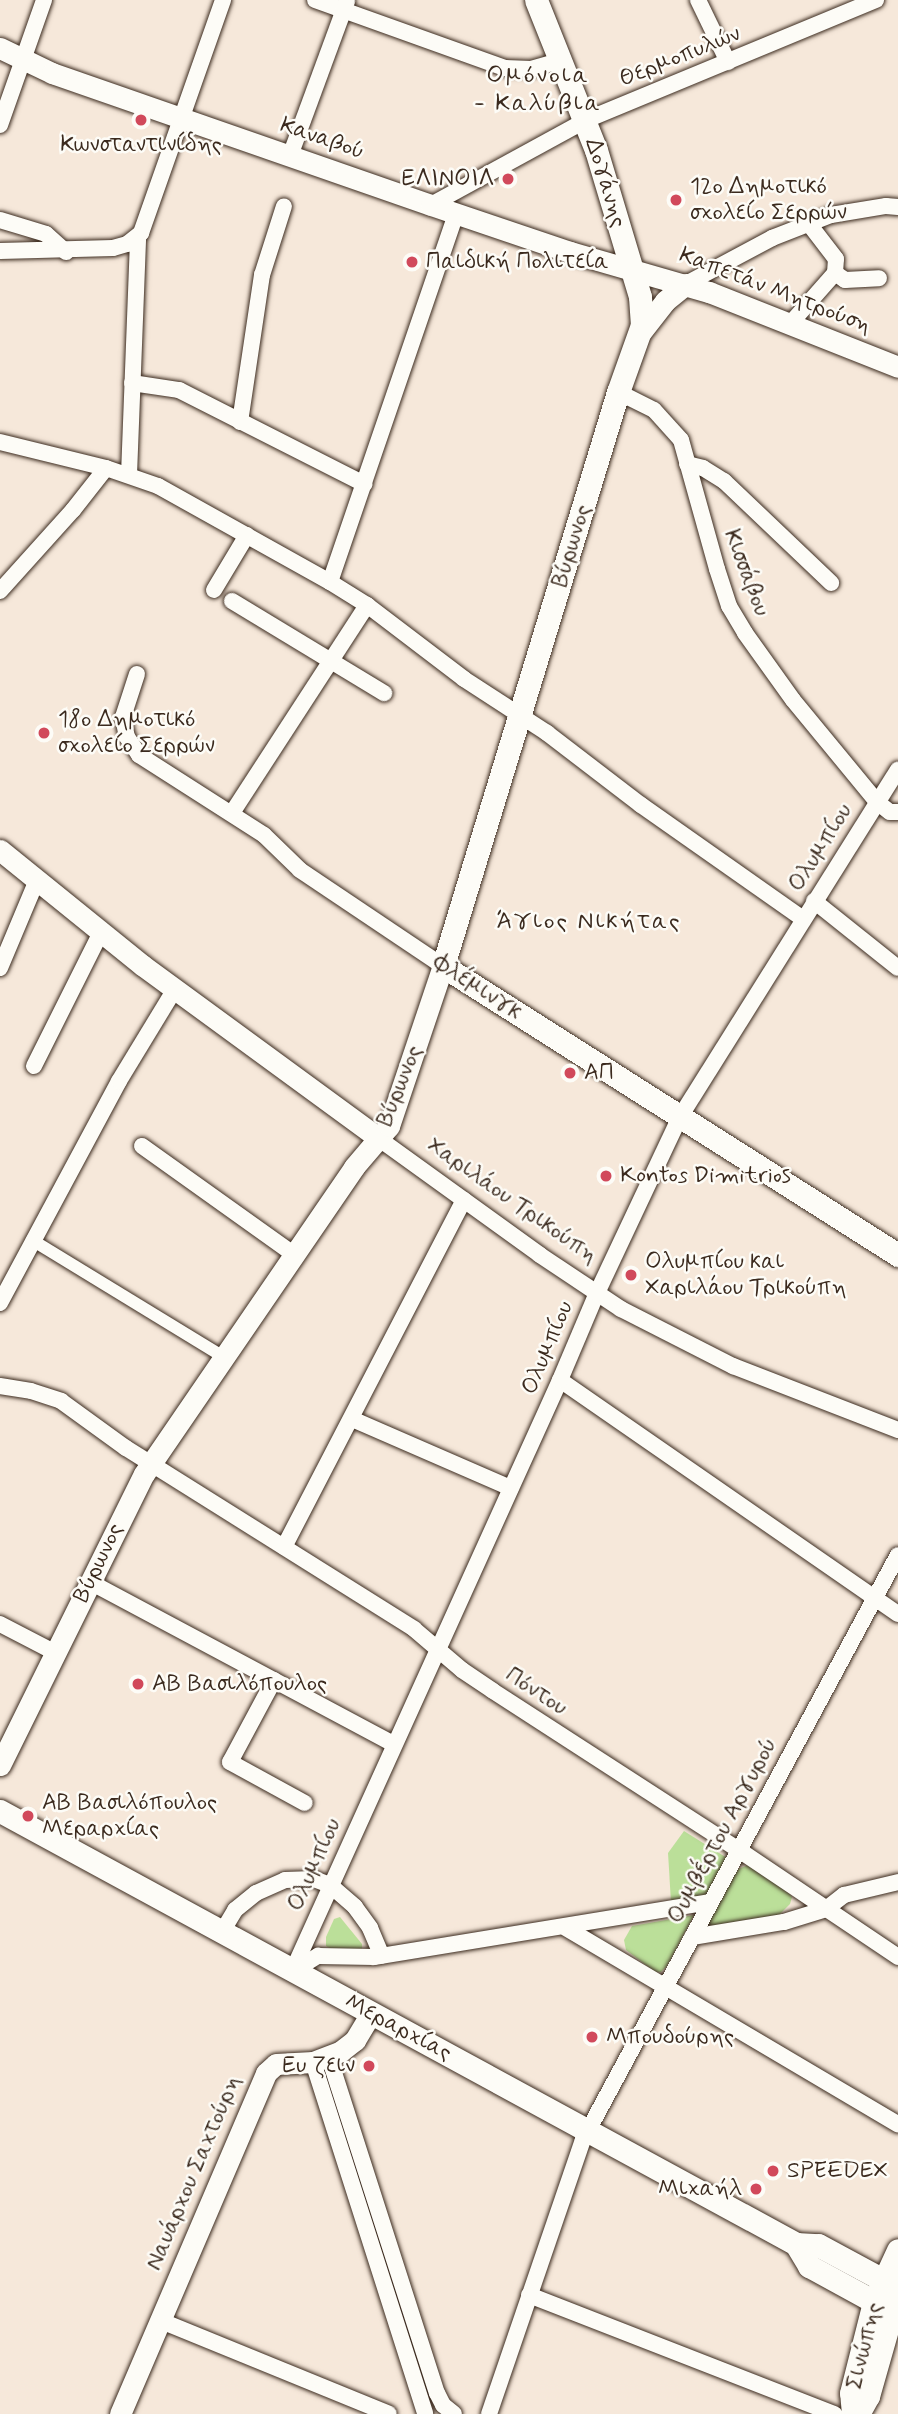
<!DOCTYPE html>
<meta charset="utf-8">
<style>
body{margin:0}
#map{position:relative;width:898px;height:2414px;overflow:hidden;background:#f6e8da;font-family:Mynerve,sans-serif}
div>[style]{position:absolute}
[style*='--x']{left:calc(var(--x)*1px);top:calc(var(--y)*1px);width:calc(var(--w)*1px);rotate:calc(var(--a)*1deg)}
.green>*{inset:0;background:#bbdf99}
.roads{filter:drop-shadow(0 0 2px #3b2a1e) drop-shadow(0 0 2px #3b2a1e)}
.pedestrian>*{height:12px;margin:-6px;padding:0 6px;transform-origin:6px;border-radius:6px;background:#fdfcf7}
.minor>*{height:16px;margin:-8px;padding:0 8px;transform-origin:8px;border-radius:8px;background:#fdfcf7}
.tertiary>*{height:21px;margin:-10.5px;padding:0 10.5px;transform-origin:10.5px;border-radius:10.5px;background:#fdfcf7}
.secondary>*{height:23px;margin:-11.5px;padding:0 11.5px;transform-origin:11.5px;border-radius:11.5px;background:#fdfcf7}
.dots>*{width:19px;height:19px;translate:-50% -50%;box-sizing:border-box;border:4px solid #fdfcf7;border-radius:50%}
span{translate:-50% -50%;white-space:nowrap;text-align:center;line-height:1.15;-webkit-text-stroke:5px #fdfcf7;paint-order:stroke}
.street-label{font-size:23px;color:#3b2a1e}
.poi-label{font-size:23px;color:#3b2a1e}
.right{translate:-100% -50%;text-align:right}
.left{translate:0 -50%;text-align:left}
.neighbourhood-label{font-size:24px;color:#3b2a1e;letter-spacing:2px}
</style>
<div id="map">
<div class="green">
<i style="clip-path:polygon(684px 1831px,727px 1858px,706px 1897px,671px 1902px,668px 1853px)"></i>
<i style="clip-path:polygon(748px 1865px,786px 1890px,792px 1897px,790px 1904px,779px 1915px,709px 1926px,707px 1923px,736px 1870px)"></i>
<i style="clip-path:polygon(694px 1915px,667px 1966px,661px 1972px,655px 1972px,626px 1950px,624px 1940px,632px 1926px)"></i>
<i style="clip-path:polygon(340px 1917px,362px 1944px,362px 1952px,333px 1950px,326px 1946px,326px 1937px,334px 1919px)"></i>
</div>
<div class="roads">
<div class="pedestrian">
<i style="--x:32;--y:1240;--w:225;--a:31.4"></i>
</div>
<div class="minor">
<i style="--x:315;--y:0;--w:202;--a:19.7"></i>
<i style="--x:505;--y:68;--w:26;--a:2"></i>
<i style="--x:531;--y:69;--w:32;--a:-16"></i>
<i style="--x:698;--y:0;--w:69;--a:64.2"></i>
<i style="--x:0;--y:125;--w:133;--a:-70.6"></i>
<i style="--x:290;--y:156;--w:165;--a:-69.8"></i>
<i style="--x:431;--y:205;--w:177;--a:-28.7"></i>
<i style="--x:586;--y:120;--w:314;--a:-22.5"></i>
<i style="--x:0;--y:220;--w:48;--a:16.9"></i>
<i style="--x:46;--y:234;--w:27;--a:42"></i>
<i style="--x:0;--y:251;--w:113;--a:-1.5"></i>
<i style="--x:113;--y:248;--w:15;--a:-16"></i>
<i style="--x:127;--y:244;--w:18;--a:-38"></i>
<i style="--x:141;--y:233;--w:247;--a:-70.6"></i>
<i style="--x:835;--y:273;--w:12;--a:35"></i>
<i style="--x:845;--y:280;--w:34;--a:-3"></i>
<i style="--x:686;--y:284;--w:98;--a:-28.1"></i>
<i style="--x:772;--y:238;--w:63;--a:-21.3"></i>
<i style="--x:831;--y:215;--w:56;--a:-9.3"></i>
<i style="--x:886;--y:206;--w:12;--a:5"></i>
<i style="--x:790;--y:324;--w:68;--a:-48.6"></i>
<i style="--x:835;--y:273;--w:14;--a:-86"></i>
<i style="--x:836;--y:259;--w:44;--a:-127.6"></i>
<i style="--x:132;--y:383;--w:48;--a:8.5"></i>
<i style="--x:179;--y:390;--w:208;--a:26.9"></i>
<i style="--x:618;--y:392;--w:40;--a:26.6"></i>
<i style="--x:654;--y:410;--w:40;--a:48"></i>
<i style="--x:681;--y:440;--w:134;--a:74.4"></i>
<i style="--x:717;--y:569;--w:39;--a:72"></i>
<i style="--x:729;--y:606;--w:31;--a:59"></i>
<i style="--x:745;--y:633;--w:82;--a:54.4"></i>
<i style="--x:793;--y:700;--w:132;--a:50.5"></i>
<i style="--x:877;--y:802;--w:16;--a:38"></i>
<i style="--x:890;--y:812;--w:8;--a:0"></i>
<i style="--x:240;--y:422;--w:149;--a:-81.5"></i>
<i style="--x:262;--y:275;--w:72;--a:-72.3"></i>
<i style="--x:0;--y:442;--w:109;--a:13.8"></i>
<i style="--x:106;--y:468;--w:55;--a:19.1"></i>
<i style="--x:158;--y:486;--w:197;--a:29.2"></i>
<i style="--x:330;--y:582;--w:44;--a:31.9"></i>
<i style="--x:367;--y:605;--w:122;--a:37.3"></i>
<i style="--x:464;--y:679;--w:99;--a:33"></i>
<i style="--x:547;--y:733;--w:118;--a:37.5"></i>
<i style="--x:641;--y:805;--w:198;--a:35.1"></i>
<i style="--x:687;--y:464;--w:16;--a:14"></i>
<i style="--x:703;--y:468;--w:25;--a:32"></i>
<i style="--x:724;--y:481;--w:148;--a:43.6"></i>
<i style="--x:129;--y:475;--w:239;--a:-87.8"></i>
<i style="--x:330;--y:582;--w:390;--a:-71.1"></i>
<i style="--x:214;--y:590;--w:64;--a:-59"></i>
<i style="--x:0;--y:591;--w:109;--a:-48"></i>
<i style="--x:73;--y:510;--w:53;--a:-51.8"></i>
<i style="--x:232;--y:601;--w:178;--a:31.2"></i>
<i style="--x:137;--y:674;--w:45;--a:108"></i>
<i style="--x:123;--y:717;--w:20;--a:79"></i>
<i style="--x:127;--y:737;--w:22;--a:56"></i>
<i style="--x:139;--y:755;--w:148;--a:32.6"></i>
<i style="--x:264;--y:835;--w:50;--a:44.2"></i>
<i style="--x:300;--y:870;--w:172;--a:33.9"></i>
<i style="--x:232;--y:813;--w:248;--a:-57"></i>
<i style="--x:814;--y:901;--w:107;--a:38.6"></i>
<i style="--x:0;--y:968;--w:95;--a:-67.2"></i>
<i style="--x:34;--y:1066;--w:150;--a:-63.4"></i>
<i style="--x:378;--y:1138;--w:200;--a:35.8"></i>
<i style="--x:540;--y:1255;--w:97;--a:33.7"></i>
<i style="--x:621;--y:1309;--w:126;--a:27"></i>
<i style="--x:733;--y:1366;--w:177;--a:21.2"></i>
<i style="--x:142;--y:1146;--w:188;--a:35.5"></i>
<i style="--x:0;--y:1303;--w:252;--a:-61.8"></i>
<i style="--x:119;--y:1081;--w:108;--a:-58.7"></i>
<i style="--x:560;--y:1380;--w:411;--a:34.7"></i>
<i style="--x:0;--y:1386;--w:31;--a:9"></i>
<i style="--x:31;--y:1391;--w:32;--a:18"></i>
<i style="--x:61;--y:1401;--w:80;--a:35.9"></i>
<i style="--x:126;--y:1448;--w:340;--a:32.1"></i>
<i style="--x:414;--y:1629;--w:63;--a:40.5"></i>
<i style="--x:462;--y:1670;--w:37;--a:34"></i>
<i style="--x:493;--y:1691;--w:293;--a:32.9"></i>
<i style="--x:739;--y:1850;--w:192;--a:33.9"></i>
<i style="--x:352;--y:1419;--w:173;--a:23.5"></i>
<i style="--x:284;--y:1547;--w:391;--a:-62.6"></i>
<i style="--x:90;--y:1582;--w:344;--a:28.1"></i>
<i style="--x:0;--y:1624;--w:63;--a:27.4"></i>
<i style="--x:274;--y:1680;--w:93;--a:118.2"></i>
<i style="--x:230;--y:1762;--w:85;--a:28.7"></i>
<i style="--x:566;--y:1928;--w:386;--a:30.6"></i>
<i style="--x:222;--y:1932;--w:26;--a:-59"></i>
<i style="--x:235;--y:1910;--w:27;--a:-39"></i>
<i style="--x:256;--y:1893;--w:32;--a:-24"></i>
<i style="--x:285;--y:1880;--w:29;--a:-2"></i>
<i style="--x:314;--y:1879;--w:17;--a:21"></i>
<i style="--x:330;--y:1885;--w:33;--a:41"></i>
<i style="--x:355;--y:1907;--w:26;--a:54"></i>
<i style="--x:370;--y:1928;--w:30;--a:67"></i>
<i style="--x:692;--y:1937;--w:93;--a:-9.3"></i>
<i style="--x:784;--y:1922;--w:44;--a:-17.2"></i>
<i style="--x:826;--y:1909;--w:23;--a:-38"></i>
<i style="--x:844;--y:1895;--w:56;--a:-13.5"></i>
<i style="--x:292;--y:1972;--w:650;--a:-65.64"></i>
<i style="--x:560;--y:1380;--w:95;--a:-67"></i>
<i style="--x:597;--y:1293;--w:195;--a:-64.8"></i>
<i style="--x:680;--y:1117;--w:410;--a:-57.9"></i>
<i style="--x:292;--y:1972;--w:31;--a:-32"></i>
<i style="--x:318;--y:1956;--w:56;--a:1"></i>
<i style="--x:374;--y:1957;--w:341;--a:-9.3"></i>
<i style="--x:329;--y:2057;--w:353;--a:72.2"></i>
<i style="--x:437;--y:2393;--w:13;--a:63"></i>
<i style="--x:443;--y:2405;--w:14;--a:39"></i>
<i style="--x:313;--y:2062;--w:369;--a:72.3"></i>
<i style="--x:529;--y:2295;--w:328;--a:21.3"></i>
<i style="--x:159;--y:2320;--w:248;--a:22.2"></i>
<i style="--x:489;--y:2414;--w:290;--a:-71.1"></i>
<i style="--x:583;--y:2140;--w:664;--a:-61.7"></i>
</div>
<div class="tertiary">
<i style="--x:0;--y:48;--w:58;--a:25.7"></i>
<i style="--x:52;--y:73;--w:401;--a:19.2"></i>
<i style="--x:431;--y:205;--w:147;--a:18.7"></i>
<i style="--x:570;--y:252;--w:145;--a:16.1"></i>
<i style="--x:709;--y:292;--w:203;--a:21.6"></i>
<i style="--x:641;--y:332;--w:39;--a:-52"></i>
<i style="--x:665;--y:301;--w:27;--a:-39"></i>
<i style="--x:0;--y:850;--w:183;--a:39"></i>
<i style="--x:142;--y:965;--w:293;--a:36.2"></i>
<i style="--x:0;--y:1765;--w:325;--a:-63.7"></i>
<i style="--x:144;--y:1474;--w:372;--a:-55.6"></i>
<i style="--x:354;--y:1167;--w:54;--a:-49.5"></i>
<i style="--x:389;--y:1126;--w:169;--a:-71.4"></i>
<i style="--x:120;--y:2414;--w:371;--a:-66.8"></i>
<i style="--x:266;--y:2073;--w:13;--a:-42"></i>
<i style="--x:276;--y:2064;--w:37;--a:-3"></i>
<i style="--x:313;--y:2062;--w:30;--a:-21"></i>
<i style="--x:341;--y:2051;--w:18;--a:-38"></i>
<i style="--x:355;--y:2040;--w:31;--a:-59"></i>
</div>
<div class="secondary">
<i style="--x:536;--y:0;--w:162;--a:68.2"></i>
<i style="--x:596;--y:150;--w:153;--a:73.3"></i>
<i style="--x:640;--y:297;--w:28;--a:86"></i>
<i style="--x:642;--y:325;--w:71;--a:109.7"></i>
<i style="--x:618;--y:392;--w:600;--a:106.96"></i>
<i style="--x:443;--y:966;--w:539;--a:32.42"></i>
<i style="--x:0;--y:1811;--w:906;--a:28.54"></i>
<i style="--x:796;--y:2244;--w:22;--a:3"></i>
<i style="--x:818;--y:2245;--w:91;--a:28.3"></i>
<i style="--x:796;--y:2244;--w:26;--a:59"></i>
<i style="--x:809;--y:2266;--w:90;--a:28.6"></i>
<i style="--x:853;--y:2414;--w:21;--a:-95"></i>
<i style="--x:851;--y:2393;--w:94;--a:-75.8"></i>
<i style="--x:874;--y:2302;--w:57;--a:-65.2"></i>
<i style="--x:858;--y:2414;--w:21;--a:-61"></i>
<i style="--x:868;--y:2396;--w:109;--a:-74.1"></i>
</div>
</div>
<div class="dots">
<i style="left:141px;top:120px;background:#d1495b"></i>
<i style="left:508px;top:179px;background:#d1495b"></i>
<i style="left:676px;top:200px;background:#d1495b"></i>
<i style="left:412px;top:262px;background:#d1495b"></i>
<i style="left:44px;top:733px;background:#d1495b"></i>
<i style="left:570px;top:1073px;background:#d1495b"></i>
<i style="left:606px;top:1176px;background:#d1495b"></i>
<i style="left:631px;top:1275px;background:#d1495b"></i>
<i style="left:138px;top:1684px;background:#d1495b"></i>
<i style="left:28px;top:1816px;background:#d1495b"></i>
<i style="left:592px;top:2037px;background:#d1495b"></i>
<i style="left:369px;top:2066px;background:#d1495b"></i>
<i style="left:773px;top:2171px;background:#d1495b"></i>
<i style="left:756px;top:2189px;background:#d1495b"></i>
</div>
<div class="street-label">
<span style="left:680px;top:57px;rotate:-22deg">Θερμοπυλών</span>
<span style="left:322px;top:139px;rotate:19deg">Καναβού</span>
<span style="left:605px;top:183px;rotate:73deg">Δογάνης</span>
<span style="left:775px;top:291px;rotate:21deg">Καπετάν Μητρούση</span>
<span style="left:572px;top:546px;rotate:-73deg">Βύρωνος</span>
<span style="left:746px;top:573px;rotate:69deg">Κισσάβου</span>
<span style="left:821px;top:848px;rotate:-58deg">Ολυμπίου</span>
<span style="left:477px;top:988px;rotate:33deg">Φλέμινγκ</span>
<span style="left:400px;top:1086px;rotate:-68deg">Βύρωνος</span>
<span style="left:512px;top:1201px;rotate:35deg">Χαριλάου Τρικούπη</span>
<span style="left:548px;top:1348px;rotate:-67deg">Ολυμπίου</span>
<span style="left:99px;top:1563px;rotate:-64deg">Βύρωνος</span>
<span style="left:536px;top:1692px;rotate:33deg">Πόντου</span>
<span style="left:723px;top:1831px;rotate:-62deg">Ουμβέρτου Αργυρού</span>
<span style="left:315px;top:1865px;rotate:-66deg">Ολυμπίου</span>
<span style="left:398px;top:2028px;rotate:28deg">Μεραρχίας</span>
<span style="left:194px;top:2173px;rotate:-67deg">Ναυάρχου Σαχτούρη</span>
<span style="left:865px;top:2346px;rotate:-76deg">Σινώπης</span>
</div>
<div class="poi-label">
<span style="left:141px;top:145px">Κωνσταντινίδης</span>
<span class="right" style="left:494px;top:179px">ΕΛΙΝΟΙΛ</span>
<span class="left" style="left:690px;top:200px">12ο Δημοτικό<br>σχολείο Σερρών</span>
<span class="left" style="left:426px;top:262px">Παιδική Πολιτεία</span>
<span class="left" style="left:58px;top:733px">18ο Δημοτικό<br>σχολείο Σερρών</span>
<span class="left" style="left:584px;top:1073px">ΑΠ</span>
<span class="left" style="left:620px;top:1176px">Kontos Dimitrios</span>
<span class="left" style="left:645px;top:1275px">Ολυμπίου και<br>Χαριλάου Τρικούπη</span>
<span class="left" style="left:152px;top:1684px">ΑΒ Βασιλόπουλος</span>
<span class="left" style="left:42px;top:1816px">ΑΒ Βασιλόπουλος<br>Μεραρχίας</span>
<span class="left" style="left:606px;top:2037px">Μπουδούρης</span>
<span class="right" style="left:355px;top:2066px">Ευ ζειν</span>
<span class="left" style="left:787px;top:2171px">SPEEDEX</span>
<span class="right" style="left:742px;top:2189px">Μιχαήλ</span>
</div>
<div class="neighbourhood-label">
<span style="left:538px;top:90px">Ομόνοια<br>- Καλύβια</span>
<span style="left:589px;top:922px">Άγιος Νικήτας</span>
</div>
</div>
